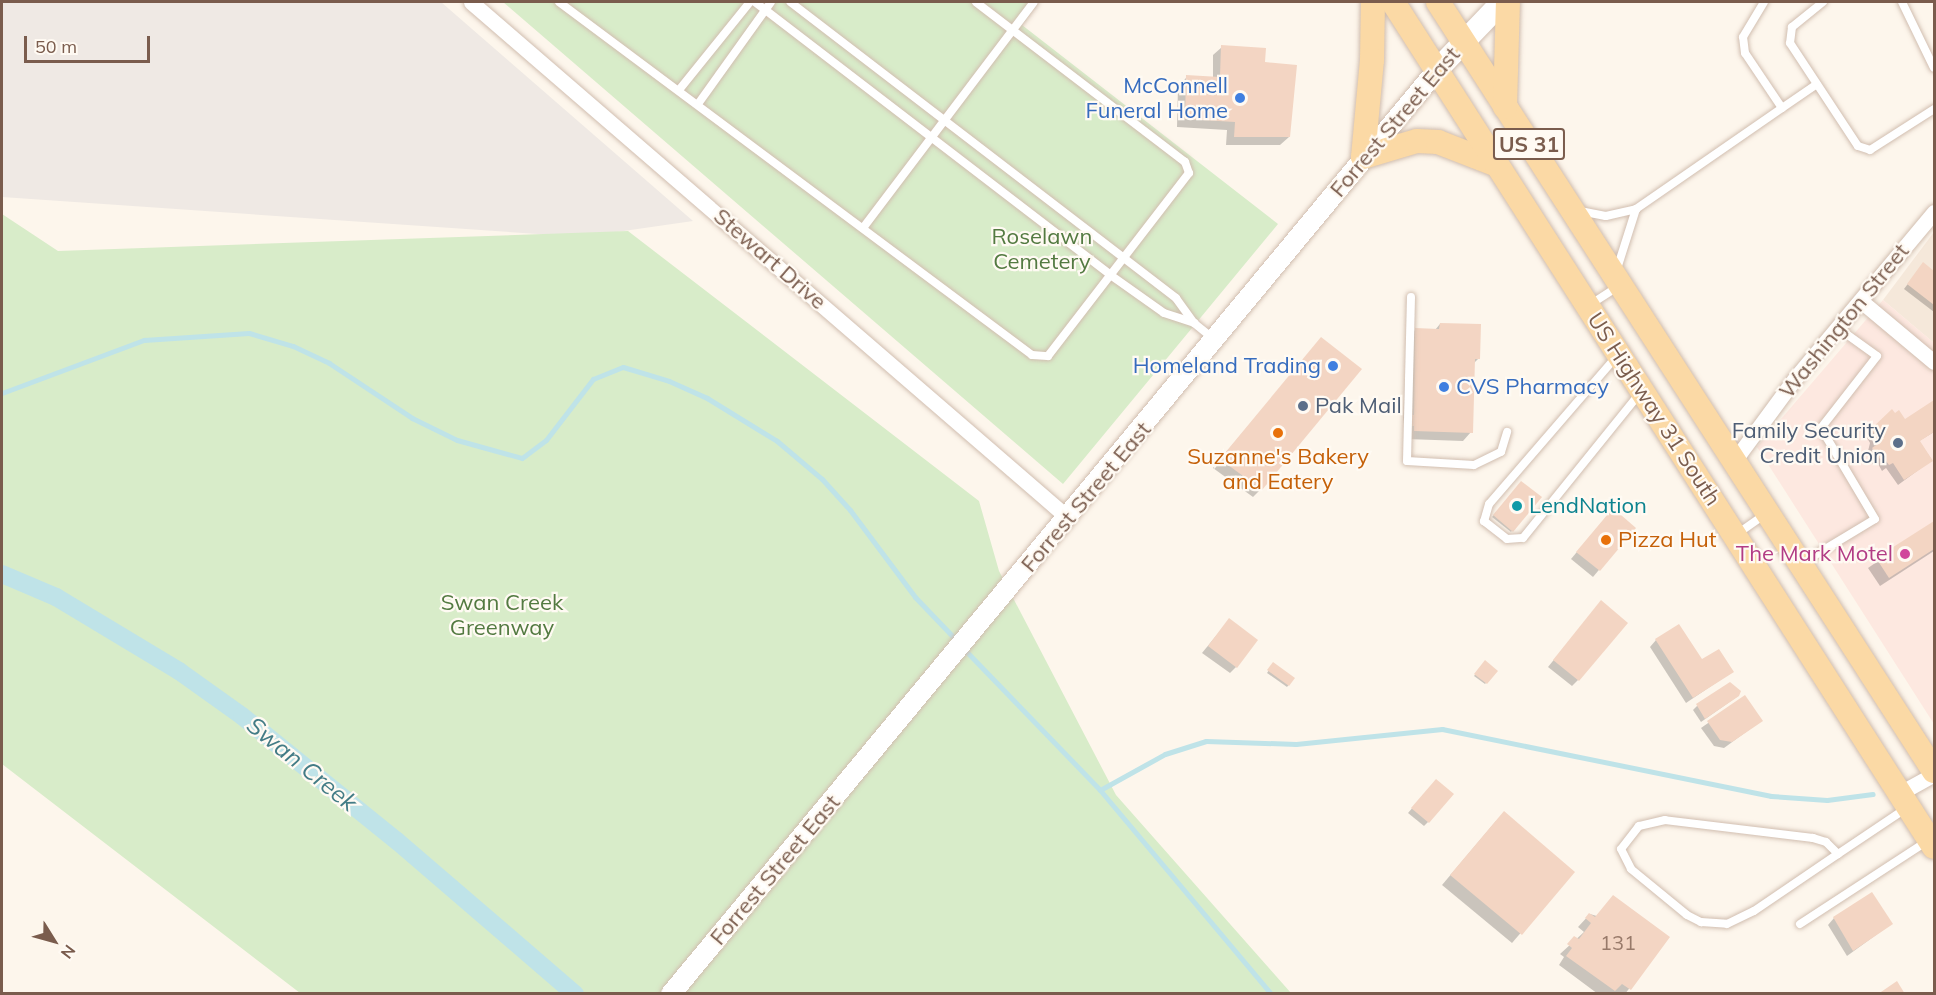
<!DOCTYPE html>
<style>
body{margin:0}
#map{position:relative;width:1936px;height:995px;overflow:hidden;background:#fdf6ec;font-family:Mulish,sans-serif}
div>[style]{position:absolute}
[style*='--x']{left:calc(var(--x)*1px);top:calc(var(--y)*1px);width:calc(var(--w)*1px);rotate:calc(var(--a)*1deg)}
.residential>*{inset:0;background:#f5e8da}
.commercial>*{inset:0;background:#fde8e0}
.industrial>*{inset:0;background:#efe9e4}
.green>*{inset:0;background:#d8ecc9}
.shadow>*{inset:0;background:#0003}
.stream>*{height:5px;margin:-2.5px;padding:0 2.5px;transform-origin:2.5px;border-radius:2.5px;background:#bfe3e8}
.canal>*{height:18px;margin:-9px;padding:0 9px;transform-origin:9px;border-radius:9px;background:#bfe3e8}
.building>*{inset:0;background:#f3d5c3}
.roads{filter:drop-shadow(0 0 2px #d1beb0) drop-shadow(0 0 2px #d1beb0)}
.service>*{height:8px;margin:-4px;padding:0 4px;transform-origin:4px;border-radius:4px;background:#fff}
.minor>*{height:15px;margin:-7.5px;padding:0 7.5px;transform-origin:7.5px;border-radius:7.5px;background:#fff}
.tertiary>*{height:20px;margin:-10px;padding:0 10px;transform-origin:10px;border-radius:10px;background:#fff}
.secondary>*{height:22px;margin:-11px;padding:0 11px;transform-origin:11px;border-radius:11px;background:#fff}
.primary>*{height:24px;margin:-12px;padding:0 12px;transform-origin:12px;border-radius:12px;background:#fbd9a5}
.dots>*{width:16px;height:16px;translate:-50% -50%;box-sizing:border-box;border:3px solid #fffaf3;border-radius:50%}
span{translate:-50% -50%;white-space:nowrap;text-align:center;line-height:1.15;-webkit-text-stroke:4.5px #fffaf3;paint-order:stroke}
.number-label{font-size:20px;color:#987a6a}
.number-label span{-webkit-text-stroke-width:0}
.shield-label span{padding:2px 4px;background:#fffaf3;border:2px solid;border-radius:4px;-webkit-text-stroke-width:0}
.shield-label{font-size:21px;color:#7a5c4d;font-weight:700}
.shop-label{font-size:22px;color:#366cbe}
.right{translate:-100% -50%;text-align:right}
.left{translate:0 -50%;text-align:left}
.street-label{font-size:22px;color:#7a5c4d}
.park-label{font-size:22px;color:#537a41}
.service-label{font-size:22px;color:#4e5e75}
.food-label{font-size:22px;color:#c56008}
.culture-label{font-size:22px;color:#0d838f}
.hotel-label{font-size:22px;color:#b23c85}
.water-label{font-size:24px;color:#437c86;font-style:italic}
.frame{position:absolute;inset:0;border:3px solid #7a5c4d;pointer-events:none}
.north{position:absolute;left:24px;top:911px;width:60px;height:60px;-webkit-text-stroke:4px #fffaf3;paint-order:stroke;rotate:127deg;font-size:16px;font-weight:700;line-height:24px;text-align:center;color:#7a5c4d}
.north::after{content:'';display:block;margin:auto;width:21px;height:27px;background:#7a5c4d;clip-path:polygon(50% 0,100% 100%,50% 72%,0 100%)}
.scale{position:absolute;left:24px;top:36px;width:126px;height:27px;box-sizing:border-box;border:3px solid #7a5c4d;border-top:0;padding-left:8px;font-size:18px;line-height:21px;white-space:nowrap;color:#7a5c4d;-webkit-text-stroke:4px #fffaf3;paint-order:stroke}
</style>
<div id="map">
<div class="residential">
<i style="clip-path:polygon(1934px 232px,1934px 343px,1883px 300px)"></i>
</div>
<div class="commercial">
<i style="clip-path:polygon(1883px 300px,1934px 343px,1934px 724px,1757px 447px)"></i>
</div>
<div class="industrial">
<i style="clip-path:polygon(2px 2px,441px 2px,693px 221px,582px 237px,2px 197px)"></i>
</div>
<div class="green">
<i style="clip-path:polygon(503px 2px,1039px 2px,1022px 25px,1278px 224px,1063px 484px)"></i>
<i style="clip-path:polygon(2px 214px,58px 251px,628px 231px,979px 501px,999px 571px,1116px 795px,1291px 993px,300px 993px,2px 764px)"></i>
</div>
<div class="shadow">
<i style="clip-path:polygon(1222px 47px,1263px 63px,1289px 137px,1280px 145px,1226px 145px,1227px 130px,1177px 127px,1178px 86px,1187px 77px,1213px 78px,1213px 55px)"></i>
<i style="clip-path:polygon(1923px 264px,1934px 273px,1934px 312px,1904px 289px)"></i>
<i style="clip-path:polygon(1440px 324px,1479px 358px,1473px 364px,1471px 432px,1463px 441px,1406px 439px,1403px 418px,1407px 338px,1416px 329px,1435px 330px)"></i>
<i style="clip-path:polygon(1321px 339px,1261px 489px,1253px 497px,1213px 468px)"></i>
<i style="clip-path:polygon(1934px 401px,1934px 432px,1919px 441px,1932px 460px,1898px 485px,1886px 468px,1882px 471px,1877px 462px,1873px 465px,1867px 455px,1870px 443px,1866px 436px,1892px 412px,1905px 421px)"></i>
<i style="clip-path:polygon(1522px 483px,1540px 497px,1511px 532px,1492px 517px)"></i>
<i style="clip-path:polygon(1607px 516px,1634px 528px,1593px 577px,1571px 559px)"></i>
<i style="clip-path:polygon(1934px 522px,1934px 551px,1880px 586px,1868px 568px)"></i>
<i style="clip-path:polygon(1595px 609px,1578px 680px,1572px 686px,1548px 667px)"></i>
<i style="clip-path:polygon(1229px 620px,1236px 667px,1230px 673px,1202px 653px)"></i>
<i style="clip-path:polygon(1656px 640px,1732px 672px,1686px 703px,1650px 647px)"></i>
<i style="clip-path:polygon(1485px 662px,1496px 671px,1485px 684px,1474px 676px)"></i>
<i style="clip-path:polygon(1273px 664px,1293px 679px,1287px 687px,1267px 673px)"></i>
<i style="clip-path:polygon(1738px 696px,1701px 722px,1693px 710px,1697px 706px)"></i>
<i style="clip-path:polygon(1745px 697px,1761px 721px,1724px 748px,1714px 746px,1701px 728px)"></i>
<i style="clip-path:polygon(1432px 785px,1428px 822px,1424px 826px,1408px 813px)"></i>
<i style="clip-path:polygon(1496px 821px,1573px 872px,1512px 943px,1442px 885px)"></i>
<i style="clip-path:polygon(1590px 914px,1668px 937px,1625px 994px,1598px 994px,1559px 965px,1564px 957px,1560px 954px,1584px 932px,1578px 927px)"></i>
<i style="clip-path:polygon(1834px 918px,1891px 924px,1847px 956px,1828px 925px)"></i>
</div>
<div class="stream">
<i style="--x:2;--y:393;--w:152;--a:-20.5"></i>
<i style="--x:144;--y:340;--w:105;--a:-3.8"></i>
<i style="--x:249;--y:333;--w:46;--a:16.5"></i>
<i style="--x:293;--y:346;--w:40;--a:25"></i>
<i style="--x:329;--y:363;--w:100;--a:33.5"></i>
<i style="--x:412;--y:418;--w:50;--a:26.1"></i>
<i style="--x:457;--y:440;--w:67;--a:15.5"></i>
<i style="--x:522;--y:458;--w:30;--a:-37"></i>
<i style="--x:546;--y:440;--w:77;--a:-52.4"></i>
<i style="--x:593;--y:379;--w:32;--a:-22"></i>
<i style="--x:623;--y:367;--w:48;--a:16.9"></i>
<i style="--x:669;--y:381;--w:42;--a:24.1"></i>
<i style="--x:707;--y:398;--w:82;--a:31.6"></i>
<i style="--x:777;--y:441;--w:59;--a:40.2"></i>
<i style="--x:822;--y:479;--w:42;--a:47.9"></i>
<i style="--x:850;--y:510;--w:109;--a:53.2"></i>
<i style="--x:915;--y:597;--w:61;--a:46.3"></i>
<i style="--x:963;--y:648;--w:197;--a:46"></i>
<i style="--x:1100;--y:790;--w:266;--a:50"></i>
<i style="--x:1100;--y:790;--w:74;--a:-29"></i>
<i style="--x:1165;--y:754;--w:43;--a:-17.6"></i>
<i style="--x:1206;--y:741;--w:90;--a:1.9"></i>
<i style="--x:1296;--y:744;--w:147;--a:-5.9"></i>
<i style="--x:1442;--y:729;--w:336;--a:11.5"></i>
<i style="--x:1771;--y:796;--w:56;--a:4.1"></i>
<i style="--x:1827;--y:800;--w:46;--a:-7.4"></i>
</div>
<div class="canal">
<i style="--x:2;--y:574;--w:59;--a:23.1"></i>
<i style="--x:56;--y:597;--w:144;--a:31"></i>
<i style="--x:179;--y:671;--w:77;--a:35.5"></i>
<i style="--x:242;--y:716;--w:199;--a:38.9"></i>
<i style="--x:397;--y:841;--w:235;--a:40.7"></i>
</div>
<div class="building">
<i style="clip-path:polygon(1221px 45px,1266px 48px,1265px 62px,1297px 65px,1290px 137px,1234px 137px,1235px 122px,1185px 119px,1186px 75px,1220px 77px)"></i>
<i style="clip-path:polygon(1923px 262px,1934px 271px,1934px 305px,1907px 284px)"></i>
<i style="clip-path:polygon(1440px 323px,1481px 324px,1480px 359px,1475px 359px,1473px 433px,1414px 431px,1414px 426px,1404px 426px,1404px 414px,1414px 415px,1415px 328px,1439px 329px)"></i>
<i style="clip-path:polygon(1321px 337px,1362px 369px,1262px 490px,1220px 459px)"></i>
<i style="clip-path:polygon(1934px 400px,1934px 432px,1920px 441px,1933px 461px,1904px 480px,1893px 463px,1889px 465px,1883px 457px,1880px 459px,1872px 448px,1876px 445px,1872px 439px,1876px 436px,1871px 429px,1892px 409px,1895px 413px,1899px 410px,1905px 419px)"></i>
<i style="clip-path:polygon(1521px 481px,1542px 497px,1513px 532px,1493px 515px)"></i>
<i style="clip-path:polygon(1613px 508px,1636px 528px,1600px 571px,1576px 552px)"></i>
<i style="clip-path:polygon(1934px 521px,1934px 549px,1889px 578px,1876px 558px)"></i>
<i style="clip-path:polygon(1601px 600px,1628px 623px,1579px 681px,1553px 660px)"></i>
<i style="clip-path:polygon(1229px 618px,1258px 640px,1237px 668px,1208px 646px)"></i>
<i style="clip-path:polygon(1679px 624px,1702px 659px,1719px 649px,1734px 672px,1693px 698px,1655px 639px)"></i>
<i style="clip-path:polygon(1485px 660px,1498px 671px,1487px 684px,1474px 674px)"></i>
<i style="clip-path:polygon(1273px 662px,1295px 678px,1289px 686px,1267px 670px)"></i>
<i style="clip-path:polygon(1730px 682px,1741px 691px,1739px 696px,1705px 719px,1696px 704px)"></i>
<i style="clip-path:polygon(1745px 695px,1763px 721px,1732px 742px,1720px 740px,1707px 721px)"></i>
<i style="clip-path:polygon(1436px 779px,1454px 794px,1429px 823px,1411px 808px)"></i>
<i style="clip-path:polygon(1504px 811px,1575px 872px,1522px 935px,1450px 875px)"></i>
<i style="clip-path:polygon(1872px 892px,1893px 924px,1853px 951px,1833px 917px)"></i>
<i style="clip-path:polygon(1613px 895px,1670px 937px,1631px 990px,1622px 984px,1615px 991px,1566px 956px,1572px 948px,1567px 944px,1574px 936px,1579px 939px,1591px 923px,1585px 918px,1589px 913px,1595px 917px)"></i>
<i style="clip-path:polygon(1897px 981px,1905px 994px,1878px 994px)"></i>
</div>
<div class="roads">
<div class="service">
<i style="--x:559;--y:2;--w:590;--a:36.73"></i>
<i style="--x:1032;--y:355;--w:16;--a:4"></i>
<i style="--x:1048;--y:356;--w:231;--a:-52.4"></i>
<i style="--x:1189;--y:173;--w:12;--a:-110"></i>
<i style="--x:1185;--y:162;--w:263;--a:-142.6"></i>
<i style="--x:755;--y:2;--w:446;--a:37.5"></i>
<i style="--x:1109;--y:274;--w:67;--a:35.3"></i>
<i style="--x:1164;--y:313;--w:32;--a:18"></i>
<i style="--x:1194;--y:323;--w:31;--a:-126"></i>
<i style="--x:1176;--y:298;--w:486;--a:-142.5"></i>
<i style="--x:1823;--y:2;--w:40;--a:141"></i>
<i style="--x:1792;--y:27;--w:16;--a:97"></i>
<i style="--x:1790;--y:43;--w:123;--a:56.6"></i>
<i style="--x:1858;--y:146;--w:13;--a:18"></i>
<i style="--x:1870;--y:150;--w:76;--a:-32.6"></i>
<i style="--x:1902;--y:2;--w:73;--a:64.1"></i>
<i style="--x:679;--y:90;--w:113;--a:-51.1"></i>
<i style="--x:698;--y:104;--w:125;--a:-54.4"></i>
<i style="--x:1782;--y:108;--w:42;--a:-34.4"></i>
<i style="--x:1636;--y:209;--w:178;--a:-34.7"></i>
<i style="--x:1782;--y:108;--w:66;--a:-123.9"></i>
<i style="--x:1745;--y:53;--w:16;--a:-97"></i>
<i style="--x:1743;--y:37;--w:41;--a:-59"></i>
<i style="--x:1580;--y:211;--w:26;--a:11"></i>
<i style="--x:1606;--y:216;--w:31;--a:-13"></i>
<i style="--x:1636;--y:209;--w:63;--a:107.6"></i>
<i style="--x:863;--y:228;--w:283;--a:-52.9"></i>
<i style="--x:1411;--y:297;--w:164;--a:91.4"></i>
<i style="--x:1407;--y:461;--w:67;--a:3.4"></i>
<i style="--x:1474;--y:465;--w:30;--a:-26"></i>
<i style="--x:1501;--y:452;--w:21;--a:-73"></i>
<i style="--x:1591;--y:304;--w:33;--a:-33"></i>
<i style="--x:1194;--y:323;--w:26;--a:39"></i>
<i style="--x:1616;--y:357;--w:194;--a:130.8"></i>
<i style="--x:1489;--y:504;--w:18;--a:106"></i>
<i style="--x:1484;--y:521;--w:29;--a:38"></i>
<i style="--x:1507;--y:539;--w:16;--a:-4"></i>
<i style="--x:1523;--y:538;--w:186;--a:-51.1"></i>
<i style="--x:1737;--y:534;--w:33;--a:-35"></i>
<i style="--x:1802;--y:563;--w:85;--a:-31.1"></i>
<i style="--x:1875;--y:519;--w:106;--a:-120.7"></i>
<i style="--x:1821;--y:428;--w:91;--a:-52.1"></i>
<i style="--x:1877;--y:356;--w:48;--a:-144.3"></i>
<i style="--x:1838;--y:854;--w:17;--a:-135"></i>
<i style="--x:1826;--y:842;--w:14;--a:-163"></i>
<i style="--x:1813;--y:838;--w:149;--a:-173.1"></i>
<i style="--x:1665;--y:820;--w:27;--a:167"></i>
<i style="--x:1639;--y:826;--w:29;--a:128"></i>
<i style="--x:1621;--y:849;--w:22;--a:63"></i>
<i style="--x:1631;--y:869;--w:72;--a:39.4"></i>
<i style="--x:1687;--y:915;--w:16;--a:27"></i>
<i style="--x:1701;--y:922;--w:26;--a:4"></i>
<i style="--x:1727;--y:924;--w:30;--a:-26"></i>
<i style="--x:1754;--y:911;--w:102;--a:-34.2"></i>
<i style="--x:1838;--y:854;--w:81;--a:-33.9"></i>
<i style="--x:1800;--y:924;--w:150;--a:-33.1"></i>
</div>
<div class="minor">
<i style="--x:471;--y:2;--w:788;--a:40.83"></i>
<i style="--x:1861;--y:301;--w:95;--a:39.9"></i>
<i style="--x:1734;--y:461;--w:104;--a:-53.6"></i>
<i style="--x:1796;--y:377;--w:215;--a:-50.1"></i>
<i style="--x:1900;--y:793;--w:39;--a:-29"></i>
</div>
<div class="tertiary">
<i style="--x:671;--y:994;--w:1200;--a:-50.34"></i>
</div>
<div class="secondary">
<i style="--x:1437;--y:70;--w:94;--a:-46.3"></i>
</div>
<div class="primary">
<i style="--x:1373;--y:2;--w:58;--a:91"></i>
<i style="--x:1372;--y:60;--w:97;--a:95.3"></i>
<i style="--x:1363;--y:157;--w:56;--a:-16.5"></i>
<i style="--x:1417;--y:141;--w:21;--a:3"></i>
<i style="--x:1438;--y:142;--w:63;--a:21.3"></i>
<i style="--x:1393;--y:2;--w:1003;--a:57.37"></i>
<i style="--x:1438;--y:2;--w:915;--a:57.18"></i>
<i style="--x:1505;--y:107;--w:105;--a:-88.4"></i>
</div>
</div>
<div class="dots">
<i style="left:1240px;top:98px;background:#3f7fe0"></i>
<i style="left:1333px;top:366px;background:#3f7fe0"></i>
<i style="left:1444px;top:387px;background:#3f7fe0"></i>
<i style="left:1303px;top:406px;background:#5c6f8a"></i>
<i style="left:1278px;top:433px;background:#e8710a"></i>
<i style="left:1898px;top:443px;background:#5c6f8a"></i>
<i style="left:1517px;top:506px;background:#0f9aa8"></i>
<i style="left:1606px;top:540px;background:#e8710a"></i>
<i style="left:1905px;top:554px;background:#d1479c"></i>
</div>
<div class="number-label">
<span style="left:1618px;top:942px">131</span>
</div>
<div class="shield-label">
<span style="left:1529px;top:144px">US 31</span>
</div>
<div class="shop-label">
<span class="right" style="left:1228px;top:98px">McConnell<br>Funeral Home</span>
<span class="right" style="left:1321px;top:366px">Homeland Trading</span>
<span class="left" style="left:1456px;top:387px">CVS Pharmacy</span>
</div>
<div class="street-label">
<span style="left:1395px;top:122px;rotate:-50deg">Forrest Street East</span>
<span style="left:770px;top:259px;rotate:41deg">Stewart Drive</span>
<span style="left:1844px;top:321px;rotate:-51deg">Washington Street</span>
<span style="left:1654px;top:409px;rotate:57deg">US Highway 31 South</span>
<span style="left:1086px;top:497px;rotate:-50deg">Forrest Street East</span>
<span style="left:775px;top:870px;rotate:-50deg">Forrest Street East</span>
</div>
<div class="park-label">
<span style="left:1042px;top:249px">Roselawn<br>Cemetery</span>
<span style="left:502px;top:615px">Swan Creek<br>Greenway</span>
</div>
<div class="service-label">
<span class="left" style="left:1315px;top:406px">Pak Mail</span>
<span class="right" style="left:1886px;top:443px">Family Security<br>Credit Union</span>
</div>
<div class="food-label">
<span style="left:1278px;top:469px">Suzanne's Bakery<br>and Eatery</span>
<span class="left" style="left:1618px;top:540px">Pizza Hut</span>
</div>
<div class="culture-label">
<span class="left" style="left:1529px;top:506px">LendNation</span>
</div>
<div class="hotel-label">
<span class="right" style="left:1893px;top:554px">The Mark Motel</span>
</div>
<div class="water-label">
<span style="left:302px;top:764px;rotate:39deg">Swan Creek</span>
</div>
<div class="frame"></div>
<div class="north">N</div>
<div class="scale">50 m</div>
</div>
